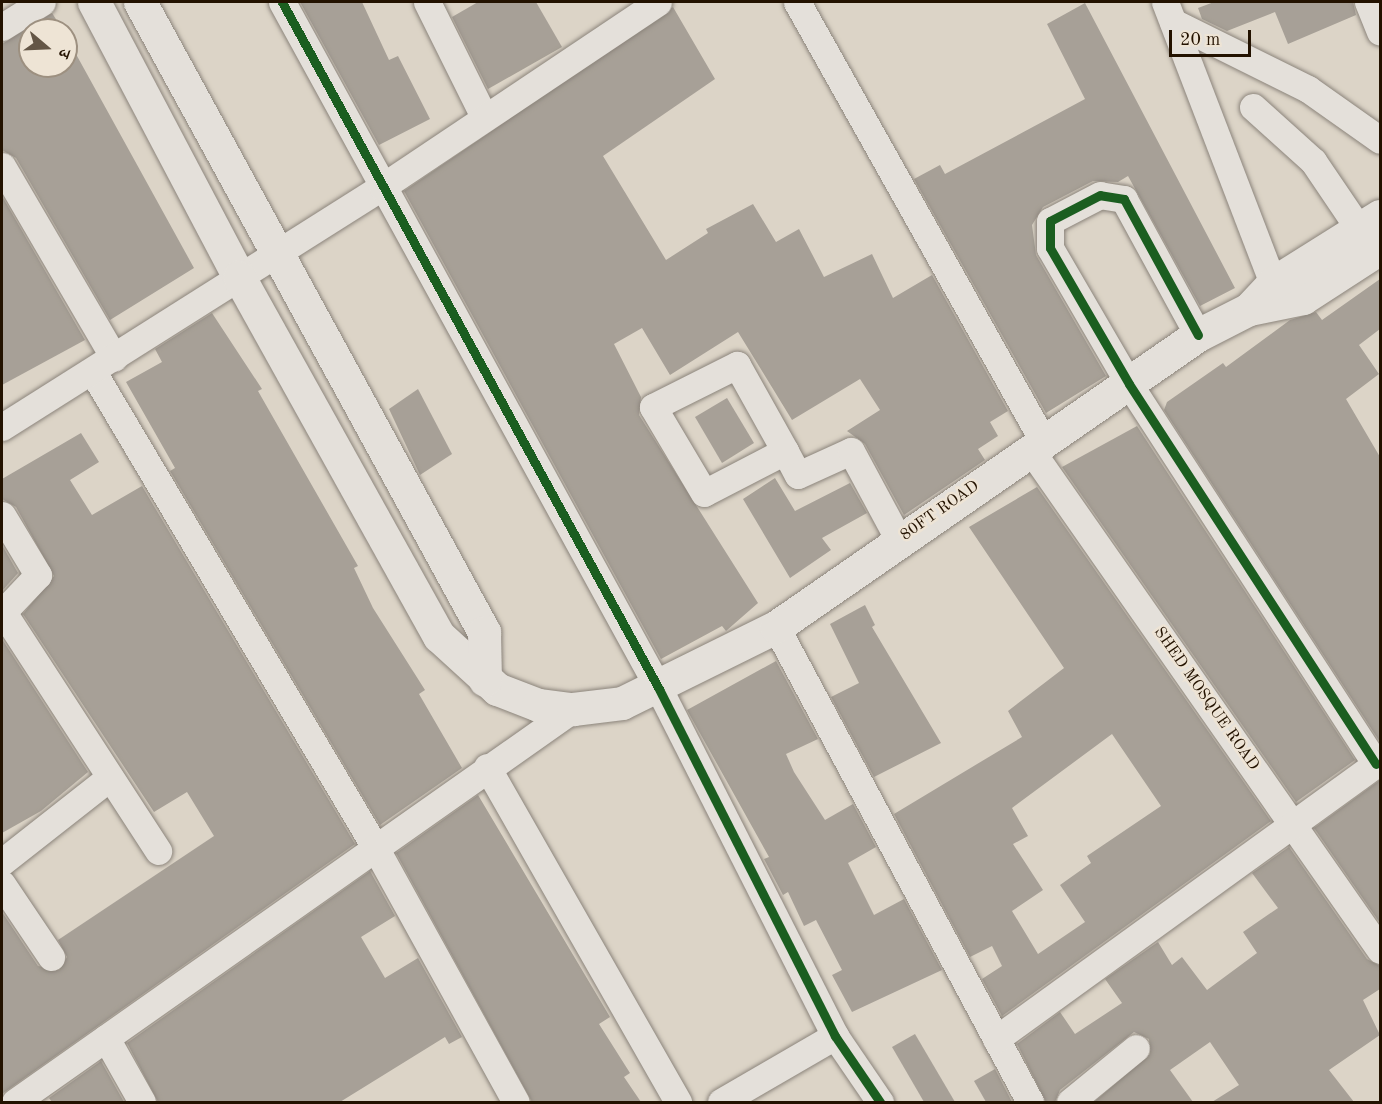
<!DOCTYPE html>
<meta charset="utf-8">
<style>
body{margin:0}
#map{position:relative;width:1382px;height:1104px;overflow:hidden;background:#dcd4c7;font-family:"Old Standard TT","Noto Serif Devanagari",serif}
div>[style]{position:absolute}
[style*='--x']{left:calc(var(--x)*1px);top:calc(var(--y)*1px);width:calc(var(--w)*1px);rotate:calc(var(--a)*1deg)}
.building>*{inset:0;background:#a7a097}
.roads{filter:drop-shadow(0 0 2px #8b847b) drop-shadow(0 0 2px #8b847b)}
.minor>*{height:27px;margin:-13.5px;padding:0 13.5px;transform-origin:13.5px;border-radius:13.5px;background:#e4e0da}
.secondary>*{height:33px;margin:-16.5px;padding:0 16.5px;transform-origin:16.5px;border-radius:16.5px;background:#e4e0da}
.cycleway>*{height:9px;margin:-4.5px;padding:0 4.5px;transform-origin:4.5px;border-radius:4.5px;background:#1b5e20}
span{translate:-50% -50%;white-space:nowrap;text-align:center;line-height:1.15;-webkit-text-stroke:5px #eee4d5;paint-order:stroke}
.street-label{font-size:16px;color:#231200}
.frame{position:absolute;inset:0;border:3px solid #231200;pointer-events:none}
.north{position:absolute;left:18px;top:18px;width:60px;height:60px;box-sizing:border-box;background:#eee4d5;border:2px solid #9d9080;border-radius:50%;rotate:109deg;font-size:16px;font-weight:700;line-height:24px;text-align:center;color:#231200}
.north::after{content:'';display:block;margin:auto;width:21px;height:27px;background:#645646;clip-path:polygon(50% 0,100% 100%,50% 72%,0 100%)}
.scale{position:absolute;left:1169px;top:30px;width:82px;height:27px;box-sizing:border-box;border:3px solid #231200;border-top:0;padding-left:8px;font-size:18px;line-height:21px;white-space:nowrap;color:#231200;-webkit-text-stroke:4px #eee4d5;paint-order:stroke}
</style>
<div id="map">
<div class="building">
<i style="clip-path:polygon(300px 2px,362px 2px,389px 60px,398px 56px,430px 119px,379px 145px)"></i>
<i style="clip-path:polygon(478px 2px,536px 2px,562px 47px,488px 89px,452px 17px)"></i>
<i style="clip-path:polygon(1214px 2px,1353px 2px,1356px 15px,1288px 44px,1275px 12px,1227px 31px,1202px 19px,1198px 8px)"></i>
<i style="clip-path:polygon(1085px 3px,1235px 288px,1200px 306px,1128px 176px,1118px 182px,1093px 181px,1043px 207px,1032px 225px,1036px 255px,1106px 376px,1046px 413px,914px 179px,940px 165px,945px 174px,1085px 99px,1047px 24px)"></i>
<i style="clip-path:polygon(673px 7px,715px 79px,603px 156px,666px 260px,708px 233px,706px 229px,753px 204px,776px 242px,799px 229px,824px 277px,872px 254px,893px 298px,932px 275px,1008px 411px,990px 422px,998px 436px,978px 449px,985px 460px,904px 515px,865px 444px,847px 431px,880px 410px,860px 379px,792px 420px,738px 332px,670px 375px,642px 328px,614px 344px,641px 397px,639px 415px,758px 603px,726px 631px,722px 626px,661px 659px,404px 191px)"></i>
<i style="clip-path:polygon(52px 13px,63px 30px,30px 30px,30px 66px,66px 66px,66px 36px,194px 268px,110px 320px,16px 158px,2px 150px,2px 44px)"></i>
<i style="clip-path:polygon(2px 196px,85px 340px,2px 385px)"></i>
<i style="clip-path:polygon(1380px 279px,1380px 329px,1359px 345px,1379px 374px,1346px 399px,1380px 457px,1380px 742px,1164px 410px,1167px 402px,1223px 363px,1226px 367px,1290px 320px,1316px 312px,1322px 320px)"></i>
<i style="clip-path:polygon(212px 313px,262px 389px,258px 391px,358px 566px,354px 568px,373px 608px,425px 690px,419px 694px,462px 768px,380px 825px,170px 471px,175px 468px,126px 382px,162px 362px,155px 349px)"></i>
<i style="clip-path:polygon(418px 389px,452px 454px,420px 475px,389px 409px)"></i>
<i style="clip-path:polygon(727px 398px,754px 443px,722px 463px,695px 417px)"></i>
<i style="clip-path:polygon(1137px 426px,1355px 760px,1296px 802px,1062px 467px)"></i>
<i style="clip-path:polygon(81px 433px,99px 462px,70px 480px,92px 515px,142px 486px,355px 844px,2px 1094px,2px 912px,38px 966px,59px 970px,67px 957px,58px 940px,214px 836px,187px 792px,154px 812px,23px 614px,54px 576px,16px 507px,2px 499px,2px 479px)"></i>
<i style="clip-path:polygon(775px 478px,795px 511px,850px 483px,867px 513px,822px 538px,831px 550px,790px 578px,743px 499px)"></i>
<i style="clip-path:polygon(evenodd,1037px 487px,1271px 821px,1002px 1016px,982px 979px,1002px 966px,992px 946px,970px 957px,894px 814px,1022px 737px,1008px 711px,1064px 668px,969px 527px,1037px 487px,1112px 734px,1161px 806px,1087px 856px,1091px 863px,1060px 885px,1085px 922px,1038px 954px,1012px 911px,1043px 890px,1013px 844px,1028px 836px,1012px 808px,1112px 734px)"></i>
<i style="clip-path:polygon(2px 545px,18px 573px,2px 591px)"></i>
<i style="clip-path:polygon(865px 605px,875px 625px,872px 627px,941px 743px,874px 777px,831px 697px,859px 683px,830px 624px)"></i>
<i style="clip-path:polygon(2px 639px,88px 772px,41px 811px,2px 833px)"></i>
<i style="clip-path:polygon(776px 661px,818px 739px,786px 754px,794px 772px,825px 820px,853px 804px,876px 847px,848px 863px,874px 915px,904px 899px,942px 970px,852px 1012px,832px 975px,842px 970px,816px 920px,804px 926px,788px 892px,783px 895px,764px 859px,769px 857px,687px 710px)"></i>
<i style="clip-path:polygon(1380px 780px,1380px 923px,1314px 828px)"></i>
<i style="clip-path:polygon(478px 795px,610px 1017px,599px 1024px,630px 1073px,624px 1077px,641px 1102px,532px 1102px,396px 853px)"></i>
<i style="clip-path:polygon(1289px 847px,1367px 959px,1380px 966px,1380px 989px,1363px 1000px,1380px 1035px,1329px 1070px,1354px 1102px,1212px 1102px,1239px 1085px,1210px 1042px,1170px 1070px,1193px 1102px,1094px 1102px,1150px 1054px,1149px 1039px,1134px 1032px,1060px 1090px,1055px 1102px,1046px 1102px,1017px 1044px,1060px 1012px,1075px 1034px,1122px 1003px,1105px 979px,1158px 942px,1172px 965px,1182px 957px,1207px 990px,1257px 953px,1243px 932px,1278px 908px,1252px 873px)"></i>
<i style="clip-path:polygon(370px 871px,395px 916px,361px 937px,385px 978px,418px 958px,462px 1037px,449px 1044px,445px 1037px,340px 1102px,158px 1102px,127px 1043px)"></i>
<i style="clip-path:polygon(915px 1034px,955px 1102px,924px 1102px,892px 1047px)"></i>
<i style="clip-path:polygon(101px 1061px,124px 1102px,52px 1102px,49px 1098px)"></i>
<i style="clip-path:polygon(995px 1069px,1012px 1102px,986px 1102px,974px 1081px)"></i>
</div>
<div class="roads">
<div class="minor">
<i style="--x:282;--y:2;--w:784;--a:61.24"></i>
<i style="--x:659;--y:689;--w:389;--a:63.1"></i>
<i style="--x:835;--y:1036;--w:80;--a:55.7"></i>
<i style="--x:427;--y:2;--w:126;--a:63.6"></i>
<i style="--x:797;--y:2;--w:501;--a:60.72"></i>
<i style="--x:1165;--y:2;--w:301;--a:69"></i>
<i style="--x:1368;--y:2;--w:32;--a:68"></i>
<i style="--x:1173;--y:22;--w:151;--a:26.4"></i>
<i style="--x:1308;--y:89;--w:88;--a:35.3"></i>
<i style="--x:2;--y:27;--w:47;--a:-32"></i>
<i style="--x:1253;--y:107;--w:81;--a:42"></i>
<i style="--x:1313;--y:161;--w:82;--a:55.9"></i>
<i style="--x:2;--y:166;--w:222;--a:59.7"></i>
<i style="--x:1198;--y:335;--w:155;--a:-118.6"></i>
<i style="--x:1124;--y:199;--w:24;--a:-171"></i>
<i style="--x:1100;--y:195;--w:56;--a:152.5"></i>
<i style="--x:1050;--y:221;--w:27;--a:90"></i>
<i style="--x:1050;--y:248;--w:157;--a:59.8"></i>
<i style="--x:1129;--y:384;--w:453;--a:57"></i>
<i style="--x:93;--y:372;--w:552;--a:59.3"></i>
<i style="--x:375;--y:847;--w:291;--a:61.1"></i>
<i style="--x:2;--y:427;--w:449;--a:-32.3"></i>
<i style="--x:382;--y:187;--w:332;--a:-33.8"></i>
<i style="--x:1030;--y:449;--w:611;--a:55.06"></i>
<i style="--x:785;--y:451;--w:91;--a:152.6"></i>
<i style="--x:704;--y:493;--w:100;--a:-120.7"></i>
<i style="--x:653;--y:407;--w:94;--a:-26.6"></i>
<i style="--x:737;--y:365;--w:98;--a:60.8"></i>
<i style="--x:785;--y:451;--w:27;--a:62"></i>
<i style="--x:798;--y:475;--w:58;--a:-24.4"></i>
<i style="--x:851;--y:451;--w:101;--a:61.7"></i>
<i style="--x:2;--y:515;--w:70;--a:59"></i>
<i style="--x:38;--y:575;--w:51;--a:133.4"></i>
<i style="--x:3;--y:612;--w:285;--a:57"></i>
<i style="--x:776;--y:627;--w:539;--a:61.86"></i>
<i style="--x:487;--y:767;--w:386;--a:60.3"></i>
<i style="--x:2;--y:862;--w:137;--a:-38.2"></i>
<i style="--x:2;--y:884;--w:88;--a:56.1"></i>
<i style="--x:106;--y:1038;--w:73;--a:60.6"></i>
<i style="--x:996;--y:1039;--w:474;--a:-35.9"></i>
<i style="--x:15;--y:1102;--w:683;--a:-35.16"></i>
<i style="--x:721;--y:1102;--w:132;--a:-30.1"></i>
<i style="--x:1070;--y:1102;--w:85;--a:-39.3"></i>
</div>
<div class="secondary">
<i style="--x:94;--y:2;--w:311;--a:62.2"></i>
<i style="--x:239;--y:277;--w:411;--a:60.9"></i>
<i style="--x:439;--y:636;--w:79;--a:42.4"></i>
<i style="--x:497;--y:689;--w:44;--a:21.3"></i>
<i style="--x:538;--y:705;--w:35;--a:7"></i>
<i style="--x:573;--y:709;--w:49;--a:-7"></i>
<i style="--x:622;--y:703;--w:172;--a:-26.3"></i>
<i style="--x:776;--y:627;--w:513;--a:-34.68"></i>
<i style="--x:1198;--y:335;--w:57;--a:-27"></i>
<i style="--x:1249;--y:309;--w:55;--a:-11.5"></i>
<i style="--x:1303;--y:298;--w:92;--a:-33"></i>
<i style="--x:140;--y:2;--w:718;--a:61.36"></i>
<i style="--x:484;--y:632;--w:48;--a:88.8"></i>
<i style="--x:1249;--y:309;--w:35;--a:-47"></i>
<i style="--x:1273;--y:283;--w:126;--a:-32.1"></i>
</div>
</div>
<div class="cycleway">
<i style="--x:282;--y:2;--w:784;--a:61.24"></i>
<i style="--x:659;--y:689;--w:389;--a:63.1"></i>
<i style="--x:835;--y:1036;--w:80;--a:55.7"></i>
<i style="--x:1198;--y:335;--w:155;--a:-118.6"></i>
<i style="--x:1124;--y:199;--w:24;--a:-171"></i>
<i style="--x:1100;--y:195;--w:56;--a:152.5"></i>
<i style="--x:1050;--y:221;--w:27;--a:90"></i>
<i style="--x:1050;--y:248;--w:157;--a:59.8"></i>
<i style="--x:1129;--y:384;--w:453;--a:57"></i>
</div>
<div class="street-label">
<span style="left:940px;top:511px;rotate:-35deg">80FT ROAD</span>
<span style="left:1206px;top:699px;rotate:55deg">SHED MOSQUE ROAD</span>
</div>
<div class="frame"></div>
<div class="north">उ</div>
<div class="scale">20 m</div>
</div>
